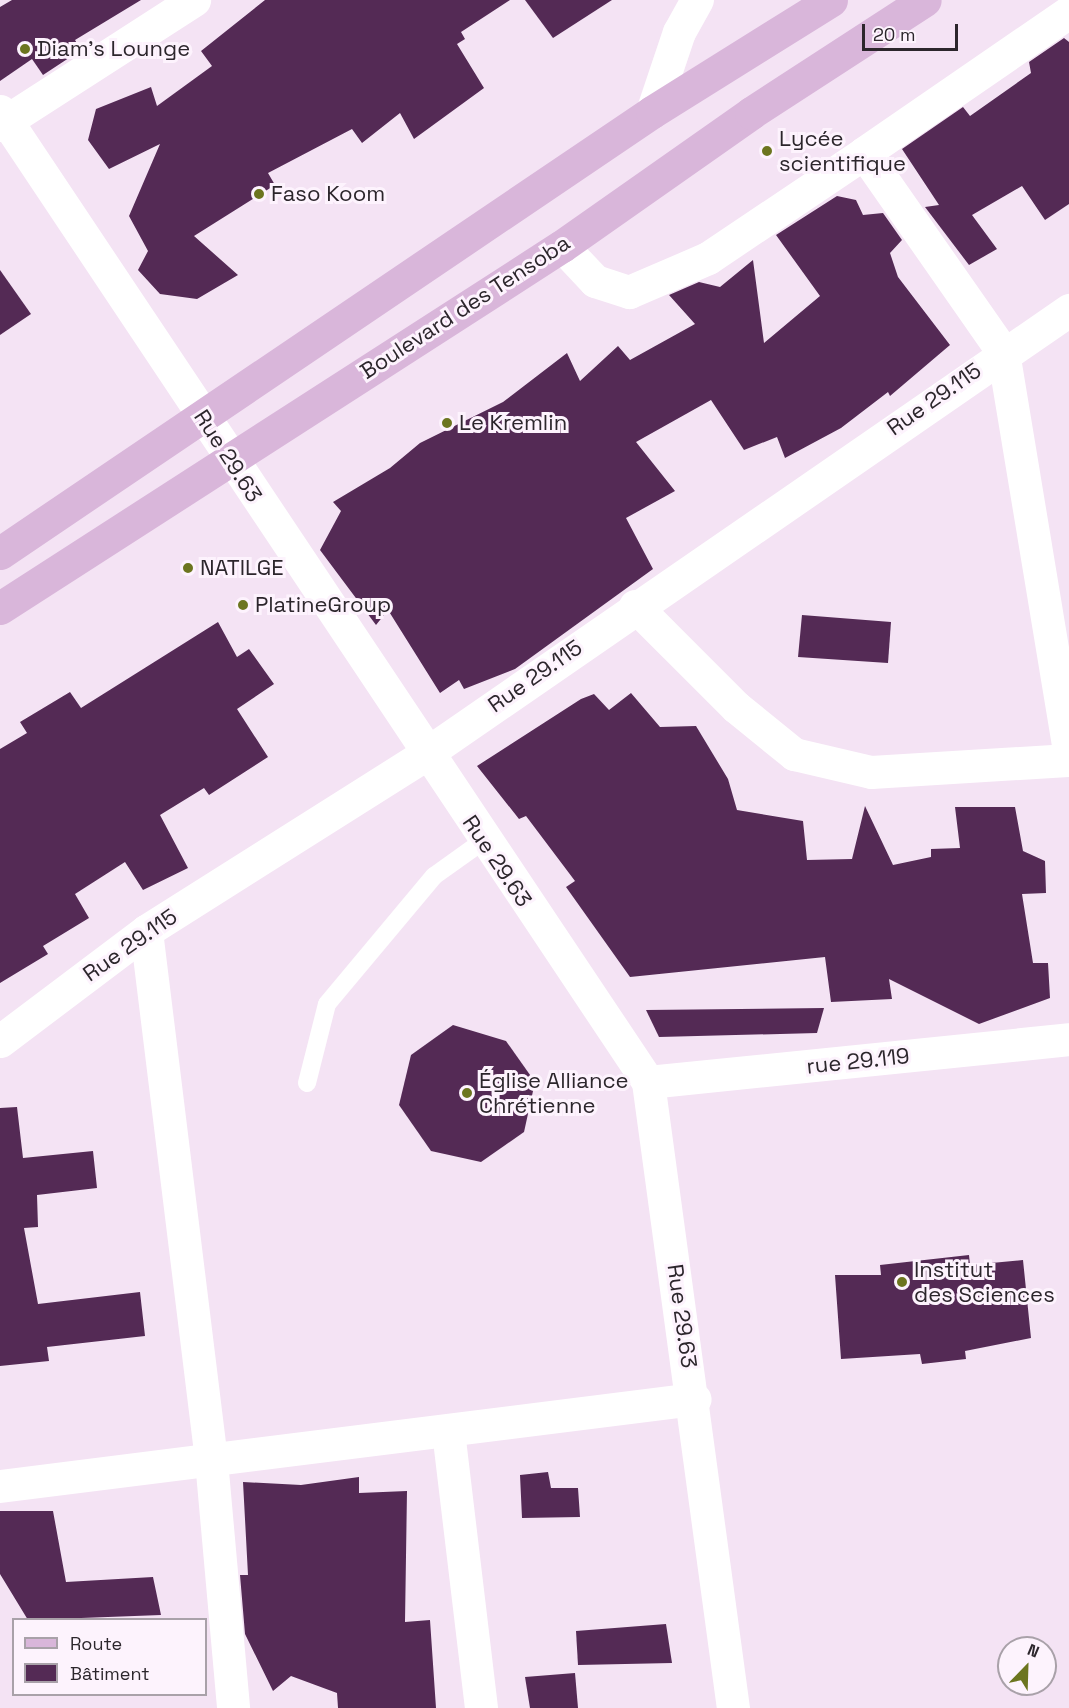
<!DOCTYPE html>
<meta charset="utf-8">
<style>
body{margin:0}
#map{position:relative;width:1069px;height:1708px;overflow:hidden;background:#f4e3f4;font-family:"Space Grotesk",sans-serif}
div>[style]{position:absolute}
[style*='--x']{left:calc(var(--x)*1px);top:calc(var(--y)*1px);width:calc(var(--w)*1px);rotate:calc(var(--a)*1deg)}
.building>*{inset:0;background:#542a55}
.service>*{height:18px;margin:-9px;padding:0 9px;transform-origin:9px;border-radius:9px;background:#fff}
.minor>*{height:33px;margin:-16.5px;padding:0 16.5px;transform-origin:16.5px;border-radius:16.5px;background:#fff}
.primary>*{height:33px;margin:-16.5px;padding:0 16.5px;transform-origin:16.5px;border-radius:16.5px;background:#d9b6da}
.dots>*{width:16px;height:16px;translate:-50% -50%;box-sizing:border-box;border:3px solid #fdf3fd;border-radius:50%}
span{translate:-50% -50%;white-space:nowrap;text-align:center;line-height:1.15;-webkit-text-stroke:6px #fdf3fd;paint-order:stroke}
.poi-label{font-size:22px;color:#2c262c}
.left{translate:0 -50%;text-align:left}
.street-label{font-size:22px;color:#2c262c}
.legend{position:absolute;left:12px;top:1618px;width:195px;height:78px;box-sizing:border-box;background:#fdf3fd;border:2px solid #a9a1a9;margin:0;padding:8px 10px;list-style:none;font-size:18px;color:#2c262c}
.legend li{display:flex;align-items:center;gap:12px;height:30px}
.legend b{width:30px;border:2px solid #a9a1a9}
.north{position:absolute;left:997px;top:1636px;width:60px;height:60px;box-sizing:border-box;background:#fdf3fd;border:2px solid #a9a1a9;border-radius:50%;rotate:23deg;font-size:16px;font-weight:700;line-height:24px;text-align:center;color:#2c262c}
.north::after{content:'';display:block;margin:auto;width:21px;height:27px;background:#6c751f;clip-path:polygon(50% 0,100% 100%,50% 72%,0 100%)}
.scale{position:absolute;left:862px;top:24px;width:96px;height:27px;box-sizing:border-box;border:3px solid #2c262c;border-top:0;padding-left:8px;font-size:18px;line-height:21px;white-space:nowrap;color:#2c262c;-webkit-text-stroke:4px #fdf3fd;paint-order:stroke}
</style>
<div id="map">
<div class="building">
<i style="clip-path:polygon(12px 0,141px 0,75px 40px,81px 50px,43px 75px,32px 59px,0 81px,0 7px)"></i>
<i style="clip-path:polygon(265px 0,510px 0,461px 32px,465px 39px,457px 44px,484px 88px,414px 139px,400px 113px,362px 143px,352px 129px,268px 173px,275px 185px,194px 236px,238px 275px,197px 299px,160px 294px,138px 270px,148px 251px,129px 216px,160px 144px,109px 169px,88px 140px,96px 109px,151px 87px,157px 106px,212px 66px,201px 51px)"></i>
<i style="clip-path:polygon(525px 0,612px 0,553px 38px)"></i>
<i style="clip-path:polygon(1064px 38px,1069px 42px,1069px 204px,1045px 220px,1022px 186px,972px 215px,997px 249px,969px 265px,925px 207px,939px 205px,902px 149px,963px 107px,970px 116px,1031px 73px,1029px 62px)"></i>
<i style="clip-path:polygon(837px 196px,856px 200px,863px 215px,883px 213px,902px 240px,890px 253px,898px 277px,950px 345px,890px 396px,888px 392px,841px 428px,785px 458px,777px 437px,744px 450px,711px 400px,636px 442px,675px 491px,626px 518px,653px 569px,515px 669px,464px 689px,459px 680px,440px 693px,388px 610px,376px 625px,320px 550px,341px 511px,333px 502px,390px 468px,420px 443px,503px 402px,567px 353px,580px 381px,618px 346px,630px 360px,695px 324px,669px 295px,699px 282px,720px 287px,753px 260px,764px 343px,820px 296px,776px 235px)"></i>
<i style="clip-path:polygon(0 270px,31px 314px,0 335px)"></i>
<i style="clip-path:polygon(802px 615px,891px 622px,888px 663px,798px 657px)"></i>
<i style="clip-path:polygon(218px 622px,237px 657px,249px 649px,274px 684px,237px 709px,268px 757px,209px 795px,204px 788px,160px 815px,188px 868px,143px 890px,125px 862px,75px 894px,89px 918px,43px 946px,48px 954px,0 983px,0 749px,27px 733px,20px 722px,70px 692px,81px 708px)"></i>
<i style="clip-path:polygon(631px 693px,660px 727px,696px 726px,728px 779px,737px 810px,803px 821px,807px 860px,852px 859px,865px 806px,893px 865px,931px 857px,931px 849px,960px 848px,955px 807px,1015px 807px,1023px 851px,1045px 861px,1046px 893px,1022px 894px,1033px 963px,1048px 963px,1050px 998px,979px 1024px,889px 979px,892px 999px,831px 1002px,825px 957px,630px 977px,566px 887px,575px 881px,526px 816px,519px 819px,477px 766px,581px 699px,594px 694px,609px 710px)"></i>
<i style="clip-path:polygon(824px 1008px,817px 1033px,659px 1037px,646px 1010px)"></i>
<i style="clip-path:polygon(453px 1025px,506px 1041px,535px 1082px,524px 1132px,481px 1162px,431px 1151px,399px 1105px,411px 1055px)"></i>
<i style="clip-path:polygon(17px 1107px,23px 1158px,93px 1151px,97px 1188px,37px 1195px,38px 1227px,24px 1228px,38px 1304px,140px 1292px,145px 1336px,47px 1347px,49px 1361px,0 1366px,0 1108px)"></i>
<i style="clip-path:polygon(969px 1255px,970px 1265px,1023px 1260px,1031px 1338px,965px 1351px,966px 1359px,922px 1364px,920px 1354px,841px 1359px,835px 1275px,881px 1275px,880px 1265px)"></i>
<i style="clip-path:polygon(548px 1472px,551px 1488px,578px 1488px,580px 1517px,522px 1518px,520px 1475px)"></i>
<i style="clip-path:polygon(359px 1477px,359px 1493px,407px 1491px,405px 1622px,430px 1620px,436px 1708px,338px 1708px,337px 1693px,291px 1676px,273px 1691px,245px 1634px,240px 1575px,248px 1575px,243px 1482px,301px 1485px)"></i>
<i style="clip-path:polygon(0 1511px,53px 1511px,66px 1582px,153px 1577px,161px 1615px,28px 1620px,0 1574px)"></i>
<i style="clip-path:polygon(666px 1624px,672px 1663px,578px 1665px,576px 1631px)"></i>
<i style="clip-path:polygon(575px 1673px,578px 1708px,530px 1708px,525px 1677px)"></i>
</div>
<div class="service">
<i style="--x:307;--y:1083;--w:81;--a:-75.8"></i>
<i style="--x:327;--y:1004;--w:167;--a:-50.1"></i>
<i style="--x:434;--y:876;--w:60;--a:-35.5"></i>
</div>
<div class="minor">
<i style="--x:1069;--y:12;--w:249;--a:145.5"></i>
<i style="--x:864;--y:153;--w:243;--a:55.1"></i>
<i style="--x:1003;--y:352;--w:405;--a:80.6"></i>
<i style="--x:0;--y:111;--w:1167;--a:56.28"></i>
<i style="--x:648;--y:1082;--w:632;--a:82.27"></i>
<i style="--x:652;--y:112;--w:84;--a:-71.4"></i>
<i style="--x:679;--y:32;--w:37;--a:-61"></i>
<i style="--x:0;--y:125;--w:231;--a:-32.8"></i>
<i style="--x:562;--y:246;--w:48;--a:46.7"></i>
<i style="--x:595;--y:281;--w:36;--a:18"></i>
<i style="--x:629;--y:292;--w:86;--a:-23.3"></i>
<i style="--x:708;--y:258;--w:188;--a:-33.9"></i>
<i style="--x:635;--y:606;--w:143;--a:45"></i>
<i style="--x:736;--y:707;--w:75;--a:39"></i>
<i style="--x:794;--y:754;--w:79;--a:13.2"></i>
<i style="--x:871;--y:772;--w:198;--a:-3.5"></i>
<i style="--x:146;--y:931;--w:533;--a:82.99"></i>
<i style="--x:211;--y:1460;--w:249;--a:84.9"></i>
<i style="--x:0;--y:1041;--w:183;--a:-37"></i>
<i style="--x:146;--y:931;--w:329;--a:-32.3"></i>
<i style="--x:424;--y:755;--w:784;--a:-34.6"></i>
<i style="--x:648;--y:1082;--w:423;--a:-5.8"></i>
<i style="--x:448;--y:1431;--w:279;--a:83.2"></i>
<i style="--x:0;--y:1486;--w:700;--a:-7.14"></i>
</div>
<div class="primary">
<i style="--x:0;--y:553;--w:787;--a:-34.07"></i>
<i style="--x:652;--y:112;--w:211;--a:-32"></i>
<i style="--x:0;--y:608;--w:668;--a:-32.79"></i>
<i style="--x:562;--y:246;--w:231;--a:-35.1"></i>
<i style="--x:751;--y:113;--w:207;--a:-33"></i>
</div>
<div class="dots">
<i style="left:25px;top:49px;background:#6c751f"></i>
<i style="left:767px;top:151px;background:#6c751f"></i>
<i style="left:259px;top:194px;background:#6c751f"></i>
<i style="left:447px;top:423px;background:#6c751f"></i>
<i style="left:188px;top:568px;background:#6c751f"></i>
<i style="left:243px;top:605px;background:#6c751f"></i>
<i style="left:467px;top:1093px;background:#6c751f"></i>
<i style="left:902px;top:1282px;background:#6c751f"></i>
</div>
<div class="poi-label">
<span class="left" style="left:37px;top:49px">Diam's Lounge</span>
<span class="left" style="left:779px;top:151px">Lycée<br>scientifique</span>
<span class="left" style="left:271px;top:194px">Faso Koom</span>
<span class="left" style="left:459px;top:423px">Le Kremlin</span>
<span class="left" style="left:200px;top:568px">NATILGE</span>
<span class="left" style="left:255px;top:605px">PlatineGroup</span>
<span class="left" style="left:479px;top:1093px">Église Alliance<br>Chrétienne</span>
<span class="left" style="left:914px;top:1282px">Institut<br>des Sciences</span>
</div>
<div class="street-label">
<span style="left:465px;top:307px;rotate:-33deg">Boulevard des Tensoba</span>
<span style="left:934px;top:399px;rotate:-35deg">Rue 29.115</span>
<span style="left:228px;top:456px;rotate:57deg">Rue 29.63</span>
<span style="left:535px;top:676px;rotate:-35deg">Rue 29.115</span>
<span style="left:497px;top:861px;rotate:56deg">Rue 29.63</span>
<span style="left:130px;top:945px;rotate:-35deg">Rue 29.115</span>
<span style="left:858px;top:1061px;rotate:-6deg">rue 29.119</span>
<span style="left:682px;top:1316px;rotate:82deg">Rue 29.63</span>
</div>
<ul class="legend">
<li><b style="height:8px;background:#d9b6da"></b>Route</li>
<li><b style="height:16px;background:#542a55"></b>Bâtiment</li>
</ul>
<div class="north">N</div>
<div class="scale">20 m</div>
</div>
